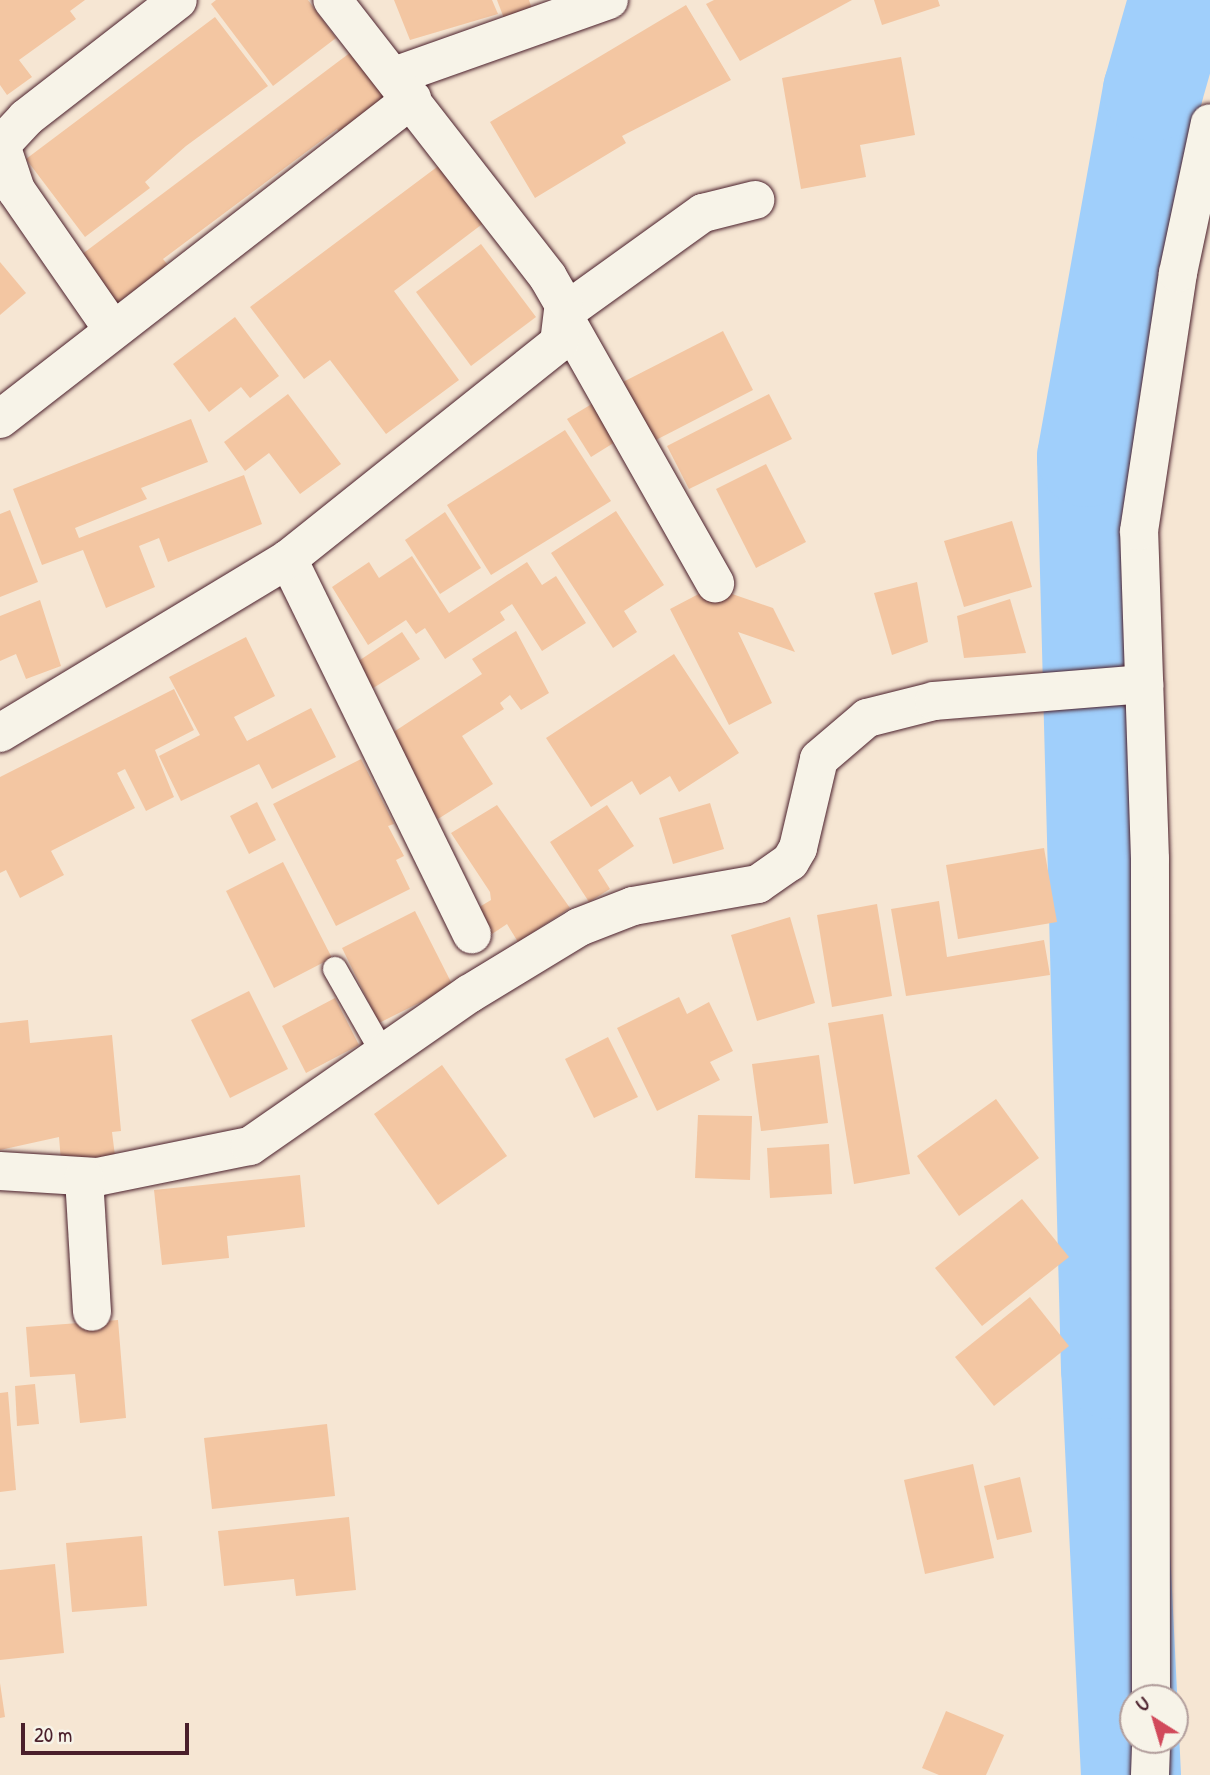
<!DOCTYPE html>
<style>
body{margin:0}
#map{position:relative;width:1210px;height:1775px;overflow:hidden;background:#f6e6d3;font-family:"Patrick Hand",sans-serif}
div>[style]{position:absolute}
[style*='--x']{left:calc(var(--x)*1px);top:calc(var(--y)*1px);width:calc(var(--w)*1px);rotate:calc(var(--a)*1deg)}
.river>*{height:100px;margin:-50px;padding:0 50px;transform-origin:50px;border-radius:50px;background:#a0cffb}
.building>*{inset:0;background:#f3c6a2}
.roads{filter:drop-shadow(0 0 2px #4a1f2b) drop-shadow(0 0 2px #4a1f2b)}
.service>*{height:24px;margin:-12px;padding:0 12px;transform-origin:12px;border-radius:12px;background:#f7f3e8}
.minor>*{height:38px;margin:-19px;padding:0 19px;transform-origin:19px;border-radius:19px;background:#f7f3e8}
span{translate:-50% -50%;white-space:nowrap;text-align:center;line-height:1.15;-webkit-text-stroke:5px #f7f3e8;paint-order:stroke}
.north{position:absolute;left:1119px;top:1684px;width:70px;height:70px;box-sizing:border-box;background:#f7f3e8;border:2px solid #b29e9c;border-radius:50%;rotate:323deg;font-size:19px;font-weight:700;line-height:28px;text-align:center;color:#4a1f2b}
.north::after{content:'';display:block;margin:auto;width:24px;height:32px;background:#d1495b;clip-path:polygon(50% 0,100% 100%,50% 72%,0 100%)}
.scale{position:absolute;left:21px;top:1723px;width:168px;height:32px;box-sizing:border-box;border:4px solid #4a1f2b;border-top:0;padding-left:9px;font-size:21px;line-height:24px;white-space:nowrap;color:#4a1f2b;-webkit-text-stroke:5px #f7f3e8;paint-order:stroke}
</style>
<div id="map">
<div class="river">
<i style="--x:1131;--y:1775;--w:406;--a:-92.8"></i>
<i style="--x:1111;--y:1369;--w:912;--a:-91.51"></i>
<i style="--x:1087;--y:457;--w:372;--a:-79.8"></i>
<i style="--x:1153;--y:91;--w:95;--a:-74.1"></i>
</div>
<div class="building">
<i style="clip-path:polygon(0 0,85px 0,70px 11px,76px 19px,19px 60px,32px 77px,7px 95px,0 85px)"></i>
<i style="clip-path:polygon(216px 0,308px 0,336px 38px,273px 86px,211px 4px)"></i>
<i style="clip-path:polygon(394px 0,492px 0,498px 14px,410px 40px)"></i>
<i style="clip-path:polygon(497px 0,529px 0,532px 9px,505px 21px)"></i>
<i style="clip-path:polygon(714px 0,852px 0,740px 61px,706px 4px)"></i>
<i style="clip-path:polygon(874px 0,938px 0,940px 6px,882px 25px)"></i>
<i style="clip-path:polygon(686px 5px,731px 80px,622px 136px,626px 143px,535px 198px,490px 122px)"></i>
<i style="clip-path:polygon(215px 17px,268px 86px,186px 146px,145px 182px,150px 188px,85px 237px,26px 159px)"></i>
<i style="clip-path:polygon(351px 52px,387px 99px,341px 134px,337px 129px,163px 259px,168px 265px,113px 306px,77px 258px)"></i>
<i style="clip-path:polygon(901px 57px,915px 135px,860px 145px,866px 177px,801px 189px,782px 78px)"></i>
<i style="clip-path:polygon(441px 164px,485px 222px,394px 291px,459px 380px,386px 434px,330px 360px,304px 379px,250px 307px)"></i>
<i style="clip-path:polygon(481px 244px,536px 317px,471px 366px,416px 292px)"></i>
<i style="clip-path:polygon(0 262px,26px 293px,0 315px)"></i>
<i style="clip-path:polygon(235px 317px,279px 376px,250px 398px,241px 387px,209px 412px,173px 364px)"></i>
<i style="clip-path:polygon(723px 331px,753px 390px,654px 441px,623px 382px)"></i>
<i style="clip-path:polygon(288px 394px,341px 464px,300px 494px,269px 453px,245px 471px,224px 442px)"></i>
<i style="clip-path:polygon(769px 394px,792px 439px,689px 489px,667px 446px)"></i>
<i style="clip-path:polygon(595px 402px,620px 439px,591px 457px,567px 419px)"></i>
<i style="clip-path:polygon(191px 419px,208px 462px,141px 488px,147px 499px,75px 528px,79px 538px,244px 475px,262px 524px,168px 562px,159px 538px,139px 546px,155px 587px,106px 608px,83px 550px,42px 565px,13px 489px)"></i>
<i style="clip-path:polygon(565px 430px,611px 501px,491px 575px,447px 505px)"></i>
<i style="clip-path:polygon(766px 464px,806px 542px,756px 568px,716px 489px)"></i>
<i style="clip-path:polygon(10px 510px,38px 582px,0 597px,0 514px)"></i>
<i style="clip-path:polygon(616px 511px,664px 585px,624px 611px,637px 632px,613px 648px,551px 553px)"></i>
<i style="clip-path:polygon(445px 512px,481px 568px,440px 594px,405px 540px)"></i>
<i style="clip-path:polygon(1012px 521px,1032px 587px,964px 607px,944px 541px)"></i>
<i style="clip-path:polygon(412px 556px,449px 613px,527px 562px,542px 585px,556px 576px,586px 623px,542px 651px,512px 604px,500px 612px,505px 620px,445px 659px,425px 628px,416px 634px,406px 620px,368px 645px,332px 587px,369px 562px,379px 578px)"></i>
<i style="clip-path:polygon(917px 582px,928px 642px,892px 655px,874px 593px)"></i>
<i style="clip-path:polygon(712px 587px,773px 608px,795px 652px,738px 632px,772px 703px,729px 725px,670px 609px)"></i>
<i style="clip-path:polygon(1010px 599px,1026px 653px,964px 658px,957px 616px)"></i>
<i style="clip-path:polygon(40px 600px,61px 666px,26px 679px,16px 654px,0 661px,0 616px)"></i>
<i style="clip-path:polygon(516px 631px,549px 693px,521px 710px,510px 695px,500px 703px,504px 709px,462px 736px,493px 784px,438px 819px,386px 737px,482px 674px,472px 659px)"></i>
<i style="clip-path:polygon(402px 632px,420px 659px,370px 690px,354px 664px)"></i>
<i style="clip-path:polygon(246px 637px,275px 696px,234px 717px,247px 741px,311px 708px,336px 757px,272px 789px,259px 764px,181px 801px,159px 756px,200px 735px,169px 677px)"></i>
<i style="clip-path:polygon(674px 654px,739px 753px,679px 792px,670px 776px,640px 795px,632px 781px,591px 807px,546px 738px)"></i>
<i style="clip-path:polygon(174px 689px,194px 730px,155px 750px,174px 797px,146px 811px,125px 769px,117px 773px,135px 808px,51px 851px,64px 875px,20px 898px,6px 870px,0 873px,0 777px)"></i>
<i style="clip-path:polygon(361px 759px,394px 824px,388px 826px,404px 856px,396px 860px,410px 889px,336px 926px,273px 804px)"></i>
<i style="clip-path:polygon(257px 802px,276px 840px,249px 854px,230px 816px)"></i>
<i style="clip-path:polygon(710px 803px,724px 849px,673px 864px,659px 818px)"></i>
<i style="clip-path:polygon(497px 805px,570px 908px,518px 942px,507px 924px,486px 938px,471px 912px,491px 900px,490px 892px,451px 833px)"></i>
<i style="clip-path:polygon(607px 805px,634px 846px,598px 870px,610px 889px,589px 902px,550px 842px)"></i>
<i style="clip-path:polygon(1044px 848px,1057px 922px,958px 939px,946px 865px)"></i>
<i style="clip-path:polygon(283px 862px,332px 958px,274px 988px,226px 891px)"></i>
<i style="clip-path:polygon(939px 901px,947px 957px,1044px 940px,1050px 975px,906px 996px,891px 909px)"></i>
<i style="clip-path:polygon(877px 904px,892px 996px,832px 1007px,817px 915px)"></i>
<i style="clip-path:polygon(415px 911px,453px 986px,379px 1023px,342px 948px)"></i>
<i style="clip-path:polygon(790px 917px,815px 1003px,757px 1021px,731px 935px)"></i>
<i style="clip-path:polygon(249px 991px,288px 1069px,230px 1098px,191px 1020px)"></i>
<i style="clip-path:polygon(679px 997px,687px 1014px,709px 1002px,733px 1051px,710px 1062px,720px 1080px,657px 1111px,617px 1028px)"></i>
<i style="clip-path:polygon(335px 998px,359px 1045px,306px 1073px,282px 1026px)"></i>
<i style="clip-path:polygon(883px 1014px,910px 1174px,854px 1184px,828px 1023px)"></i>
<i style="clip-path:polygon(28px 1020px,30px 1043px,112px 1035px,121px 1131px,112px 1132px,115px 1156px,61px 1161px,59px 1137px,0 1150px,0 1023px)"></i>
<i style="clip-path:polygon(608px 1037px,638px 1097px,594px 1118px,565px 1059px)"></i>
<i style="clip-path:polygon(819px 1055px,828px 1123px,761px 1131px,752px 1064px)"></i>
<i style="clip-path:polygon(442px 1065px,507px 1156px,438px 1205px,374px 1114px)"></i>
<i style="clip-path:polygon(996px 1099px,1039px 1158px,959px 1216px,917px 1156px)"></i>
<i style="clip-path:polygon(698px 1115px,752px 1116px,750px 1180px,695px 1178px)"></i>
<i style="clip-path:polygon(829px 1144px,832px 1194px,770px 1198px,767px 1148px)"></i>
<i style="clip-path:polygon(300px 1175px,305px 1227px,227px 1236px,229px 1258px,162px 1265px,154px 1190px)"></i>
<i style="clip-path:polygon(1022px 1199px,1069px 1257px,982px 1326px,935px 1268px)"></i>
<i style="clip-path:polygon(1030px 1297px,1069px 1346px,994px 1406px,955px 1357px)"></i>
<i style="clip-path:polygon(118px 1320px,126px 1418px,80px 1423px,75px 1374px,30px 1377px,26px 1327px)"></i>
<i style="clip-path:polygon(35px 1384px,39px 1424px,17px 1426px,15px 1386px)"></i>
<i style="clip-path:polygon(8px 1392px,16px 1490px,0 1492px,0 1393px)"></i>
<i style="clip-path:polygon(327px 1424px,335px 1496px,212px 1509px,204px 1438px)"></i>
<i style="clip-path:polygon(973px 1464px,994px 1558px,925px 1574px,904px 1480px)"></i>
<i style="clip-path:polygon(1020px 1477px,1032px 1532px,997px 1540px,984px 1486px)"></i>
<i style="clip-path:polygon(349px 1517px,356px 1590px,296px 1596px,294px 1579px,224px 1586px,218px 1531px)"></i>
<i style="clip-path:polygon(142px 1536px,147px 1606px,72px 1612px,66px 1543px)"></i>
<i style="clip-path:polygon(55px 1564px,64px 1653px,0 1660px,0 1570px)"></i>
<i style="clip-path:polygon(0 1683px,5px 1717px,0 1718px)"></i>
<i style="clip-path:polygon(946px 1711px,1004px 1735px,986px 1775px,939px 1775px,922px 1768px)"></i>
</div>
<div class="roads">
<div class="service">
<i style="--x:335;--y:969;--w:99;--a:60.3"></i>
</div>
<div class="minor">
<i style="--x:394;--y:76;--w:228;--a:-19.5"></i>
<i style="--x:565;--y:312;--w:170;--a:-35.7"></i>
<i style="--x:703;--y:213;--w:54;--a:-14"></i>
<i style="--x:565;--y:318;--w:305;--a:60.5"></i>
<i style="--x:113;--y:330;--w:170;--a:-124.7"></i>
<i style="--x:16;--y:190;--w:47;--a:-108.4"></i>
<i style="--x:1;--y:145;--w:37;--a:-47"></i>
<i style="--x:26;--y:118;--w:192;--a:-37.8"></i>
<i style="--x:0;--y:419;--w:522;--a:-37.84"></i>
<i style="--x:288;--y:559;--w:418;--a:63.9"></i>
<i style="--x:0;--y:733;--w:336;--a:-31.1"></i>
<i style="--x:288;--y:559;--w:347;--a:-38.6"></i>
<i style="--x:559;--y:343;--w:38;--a:-83"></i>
<i style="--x:564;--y:305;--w:32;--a:-120"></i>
<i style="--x:548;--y:277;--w:351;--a:-127.9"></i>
<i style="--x:0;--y:1171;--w:97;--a:3.5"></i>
<i style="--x:97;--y:1177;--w:156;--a:-11.5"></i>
<i style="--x:250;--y:1146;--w:267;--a:-34.8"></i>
<i style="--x:469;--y:994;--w:129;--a:-31.3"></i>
<i style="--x:579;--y:927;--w:58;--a:-21.3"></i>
<i style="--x:633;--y:906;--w:127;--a:-10"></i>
<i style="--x:758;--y:884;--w:39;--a:-35"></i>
<i style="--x:790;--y:862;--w:16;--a:-60"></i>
<i style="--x:798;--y:848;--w:91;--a:-76.7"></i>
<i style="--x:819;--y:759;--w:63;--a:-40.5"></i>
<i style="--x:867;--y:718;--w:69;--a:-14.2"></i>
<i style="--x:934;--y:701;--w:211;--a:-4.6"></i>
<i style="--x:84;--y:1177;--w:135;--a:86.6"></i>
<i style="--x:1151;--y:1698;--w:839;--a:-90.07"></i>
<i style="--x:1150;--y:859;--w:328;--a:-91.9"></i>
<i style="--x:1139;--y:531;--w:261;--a:-81.4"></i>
<i style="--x:1178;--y:273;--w:153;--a:-78"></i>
<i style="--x:1150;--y:1775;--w:35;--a:-88"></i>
</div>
</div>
<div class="north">U</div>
<div class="scale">20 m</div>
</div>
